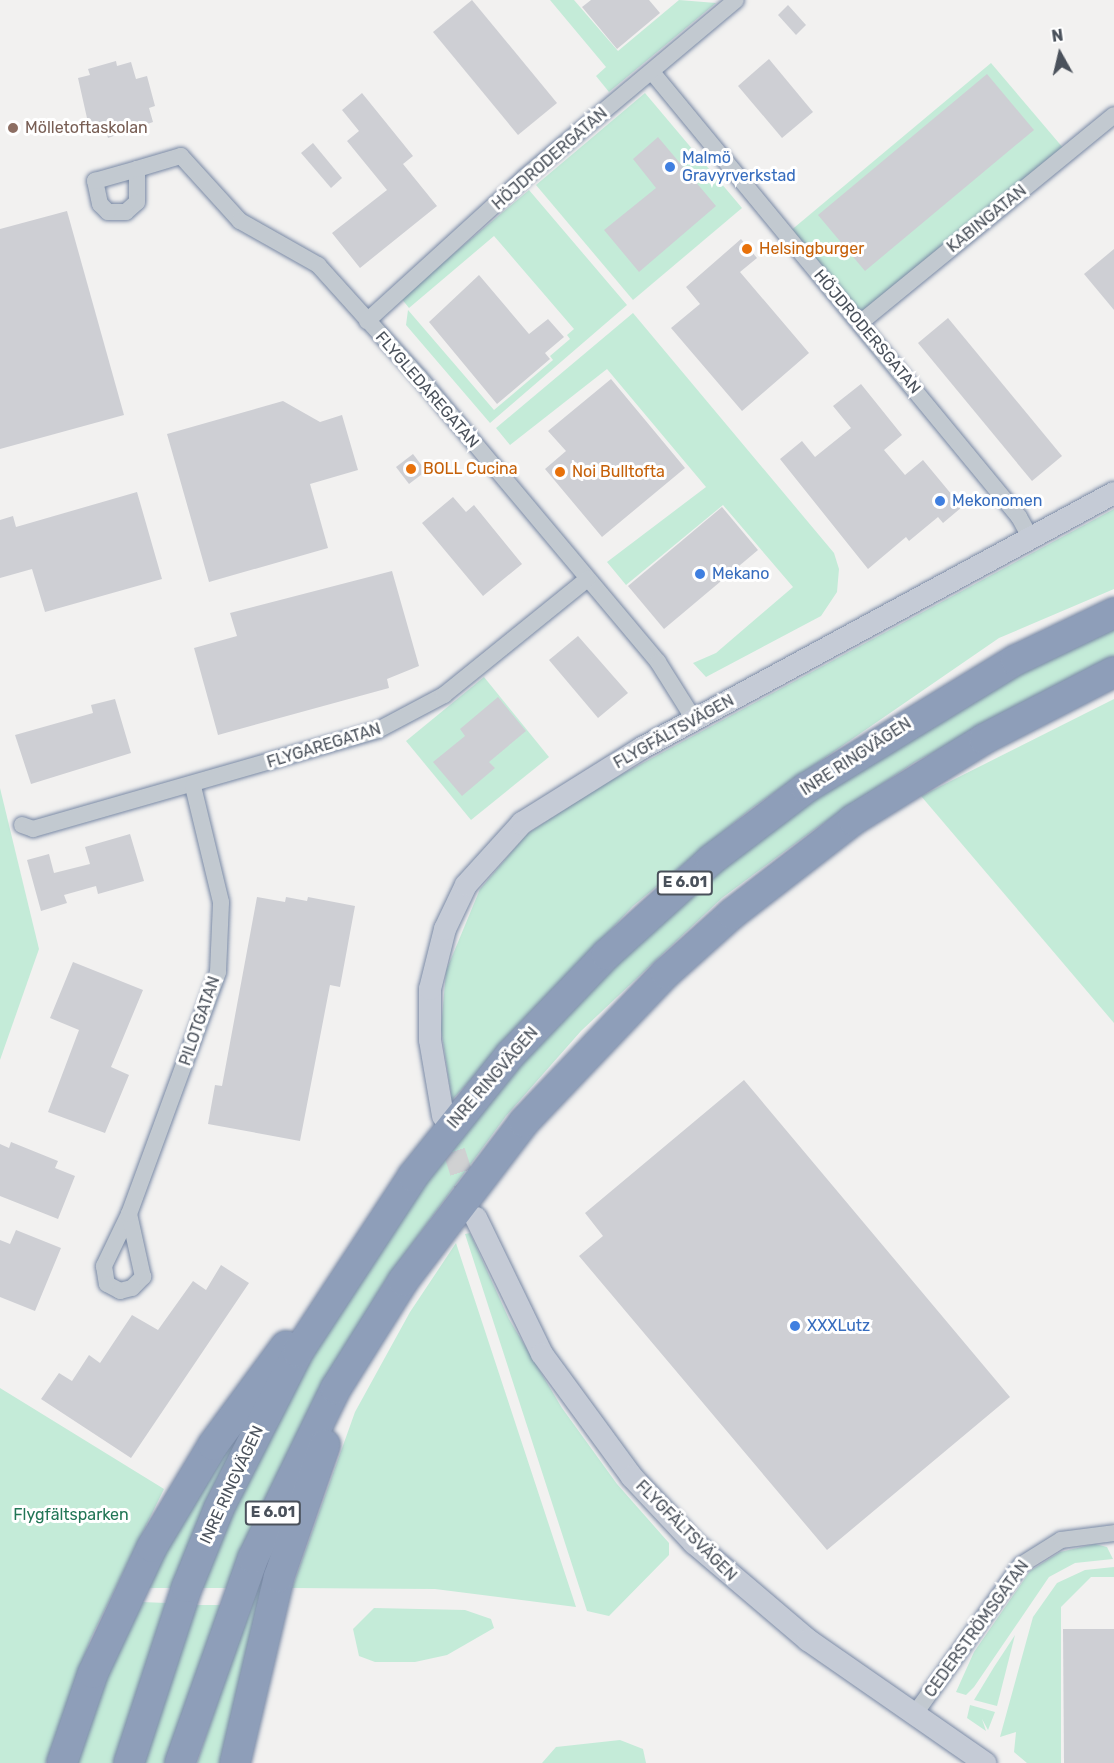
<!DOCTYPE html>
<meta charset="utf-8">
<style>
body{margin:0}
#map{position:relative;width:1114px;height:1763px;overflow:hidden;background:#f2f1f0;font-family:Rubik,sans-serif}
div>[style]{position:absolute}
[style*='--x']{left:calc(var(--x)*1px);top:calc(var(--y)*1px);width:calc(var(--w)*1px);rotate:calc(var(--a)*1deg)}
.green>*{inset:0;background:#c4ebd8}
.building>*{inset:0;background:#cecfd4}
.secondary-tunnel>*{height:22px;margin-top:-11px;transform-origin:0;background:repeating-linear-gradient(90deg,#d0d1d2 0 22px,transparent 0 33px)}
.roads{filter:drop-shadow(0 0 2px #7989a5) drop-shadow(0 0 2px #7989a5)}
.street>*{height:16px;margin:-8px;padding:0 8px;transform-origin:8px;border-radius:8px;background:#c2c9d0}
.secondary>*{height:22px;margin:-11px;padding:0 11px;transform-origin:11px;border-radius:11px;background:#c5cbd6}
.highway>*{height:30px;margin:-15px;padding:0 15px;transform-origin:15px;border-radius:15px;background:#8e9eb9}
.dots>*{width:16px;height:16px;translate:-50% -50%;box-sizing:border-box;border:3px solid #fff;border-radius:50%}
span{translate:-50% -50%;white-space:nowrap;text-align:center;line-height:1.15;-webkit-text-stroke:6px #fff;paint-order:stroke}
.shield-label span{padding:2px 4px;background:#fff;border:2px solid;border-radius:4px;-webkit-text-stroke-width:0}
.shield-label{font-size:15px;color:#4a515b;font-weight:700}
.education-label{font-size:16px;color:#785e54}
.left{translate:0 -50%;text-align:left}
.shop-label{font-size:16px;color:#366cbe}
.street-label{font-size:16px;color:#4a515b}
.food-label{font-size:16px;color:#c56008}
.park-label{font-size:16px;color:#227656}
.north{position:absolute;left:1030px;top:24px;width:60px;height:60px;-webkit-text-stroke:4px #fff;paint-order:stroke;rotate:352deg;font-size:16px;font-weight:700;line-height:24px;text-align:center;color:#4a515b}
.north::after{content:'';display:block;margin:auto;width:21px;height:27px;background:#4a515b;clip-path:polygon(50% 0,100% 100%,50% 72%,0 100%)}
</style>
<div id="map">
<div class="green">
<i style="clip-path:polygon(550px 0,574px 0,618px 51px,679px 0,716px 3px,609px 92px,596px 76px,606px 67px)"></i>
<i style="clip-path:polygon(991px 63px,1064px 149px,860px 317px,789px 232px)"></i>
<i style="clip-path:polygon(645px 93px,742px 208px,633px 300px,536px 185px)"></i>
<i style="clip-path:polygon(529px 190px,627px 305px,490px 423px,406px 325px,408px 310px,494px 410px,553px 360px,550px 356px,570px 339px,567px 335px,574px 329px,494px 236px,409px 308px,401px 298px)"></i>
<i style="clip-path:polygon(633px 313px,834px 553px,839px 569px,837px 592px,821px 616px,706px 677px,693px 663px,716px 653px,793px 587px,723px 505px,626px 585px,607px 562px,706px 487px,607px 369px,510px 445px,496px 428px)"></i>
<i style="clip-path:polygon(1114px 509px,1114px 589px,999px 638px,752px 808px,633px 906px,452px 1100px,441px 1029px,446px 971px,480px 889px,527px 834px,602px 785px)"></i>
<i style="clip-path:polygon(1114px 628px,1114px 658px,915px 762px,815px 829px,722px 898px,581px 1031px,506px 1116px,385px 1281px,335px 1365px,227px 1588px,200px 1588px,248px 1476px,354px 1281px,480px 1107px,604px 973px,708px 880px,802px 805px,1021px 672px)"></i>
<i style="clip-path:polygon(484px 677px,549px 757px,471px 820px,406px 741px)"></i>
<i style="clip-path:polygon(1114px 699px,1114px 1023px,921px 796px)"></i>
<i style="clip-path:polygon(0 788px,39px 949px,0 1060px)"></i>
<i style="clip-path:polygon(470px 1233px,509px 1319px,562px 1408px,617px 1484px,669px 1543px,669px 1555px,609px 1616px,587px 1611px,465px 1234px)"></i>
<i style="clip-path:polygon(456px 1243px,576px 1607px,435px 1589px,292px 1588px,355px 1412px,410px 1312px)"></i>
<i style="clip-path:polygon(263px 1387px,172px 1588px,139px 1588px)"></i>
<i style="clip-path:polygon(0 1388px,164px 1489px,91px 1638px,46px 1763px,0 1763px)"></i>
<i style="clip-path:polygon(286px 1518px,227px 1763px,197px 1763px,257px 1583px)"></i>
<i style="clip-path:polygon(1095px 1544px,1107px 1547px,1113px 1559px,1075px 1563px,1049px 1577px,974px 1687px,966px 1695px,956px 1692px,974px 1652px,1030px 1571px,1060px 1552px)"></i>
<i style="clip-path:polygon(1114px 1567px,1114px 1577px,1091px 1577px,1061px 1607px,1061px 1763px,1027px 1763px,1014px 1752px,1016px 1732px,1000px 1737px,1033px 1617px,1057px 1583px,1085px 1570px)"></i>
<i style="clip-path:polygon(142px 1602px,166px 1603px,114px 1763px,72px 1763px,93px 1696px)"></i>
<i style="clip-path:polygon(193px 1605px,223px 1605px,170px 1763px,142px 1763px)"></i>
<i style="clip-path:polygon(374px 1608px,465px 1610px,491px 1619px,494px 1628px,447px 1655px,415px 1662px,375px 1662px,359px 1656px,353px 1629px)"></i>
<i style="clip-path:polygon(1015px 1635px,997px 1706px,974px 1700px,994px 1667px)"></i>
<i style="clip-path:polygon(970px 1705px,995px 1712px,988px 1730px,982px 1719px,986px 1731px,967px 1718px)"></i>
<i style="clip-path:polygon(620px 1740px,643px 1749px,646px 1763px,542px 1763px,556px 1747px)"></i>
</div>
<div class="building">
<i style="clip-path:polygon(472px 0,557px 103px,518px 135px,433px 32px)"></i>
<i style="clip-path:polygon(591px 0,649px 0,660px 13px,617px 49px,582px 7px)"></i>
<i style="clip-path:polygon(788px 5px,806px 25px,796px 35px,778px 15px)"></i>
<i style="clip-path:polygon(769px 59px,813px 112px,782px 138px,738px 86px)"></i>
<i style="clip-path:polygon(116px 61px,117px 66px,131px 62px,136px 79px,147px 76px,155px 106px,149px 108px,153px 122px,108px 138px,103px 122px,89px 127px,78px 78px,90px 75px,88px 69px)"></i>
<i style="clip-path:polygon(987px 74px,1034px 130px,865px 271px,818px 215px)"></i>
<i style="clip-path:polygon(362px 93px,413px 156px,403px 164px,437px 206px,360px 268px,332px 233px,387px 190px,347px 141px,359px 131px,342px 110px)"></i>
<i style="clip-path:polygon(658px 137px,716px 206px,639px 272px,604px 230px,656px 188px,633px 159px)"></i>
<i style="clip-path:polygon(313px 143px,342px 178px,331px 188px,301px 153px)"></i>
<i style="clip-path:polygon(67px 211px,124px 415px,0 449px,0 229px)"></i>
<i style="clip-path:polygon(741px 239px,757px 258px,740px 272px,809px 353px,742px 411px,671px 328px,700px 304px,686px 287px)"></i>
<i style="clip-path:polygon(1114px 249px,1114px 310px,1084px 274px)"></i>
<i style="clip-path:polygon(479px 275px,529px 334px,548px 319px,564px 337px,545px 353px,550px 359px,497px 404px,429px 322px)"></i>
<i style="clip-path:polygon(948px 318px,1062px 456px,1032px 481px,918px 343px)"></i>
<i style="clip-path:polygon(611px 379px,685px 468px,602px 537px,545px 469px,566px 451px,548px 431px)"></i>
<i style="clip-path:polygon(861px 384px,902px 435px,884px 450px,905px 475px,923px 460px,962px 507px,943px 523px,938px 517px,909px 541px,906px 537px,868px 569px,780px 459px,802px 441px,815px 457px,851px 428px,833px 406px)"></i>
<i style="clip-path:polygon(283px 401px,320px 422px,342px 415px,358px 470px,310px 484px,328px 548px,209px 582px,167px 434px)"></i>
<i style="clip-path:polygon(413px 454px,426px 471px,409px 484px,396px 467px)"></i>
<i style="clip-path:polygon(137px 492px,162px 579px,45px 612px,32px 569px,0 578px,0 520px,13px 516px,16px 527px)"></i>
<i style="clip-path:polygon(453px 497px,466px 512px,474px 505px,522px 564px,483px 596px,422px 523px)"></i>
<i style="clip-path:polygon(722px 507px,758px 550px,664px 629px,628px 586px)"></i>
<i style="clip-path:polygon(392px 571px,419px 666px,387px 679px,389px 688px,218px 735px,194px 648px,237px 636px,230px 613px)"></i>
<i style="clip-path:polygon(578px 636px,628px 693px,598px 718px,549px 660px)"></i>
<i style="clip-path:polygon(498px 697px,526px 731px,489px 762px,495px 768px,462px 796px,433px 762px,465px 736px,460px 729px)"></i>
<i style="clip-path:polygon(115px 699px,131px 753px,31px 784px,15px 735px,93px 713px,91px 705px)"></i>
<i style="clip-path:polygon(130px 834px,144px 881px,98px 894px,96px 886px,64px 895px,67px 903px,41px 911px,27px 860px,49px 854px,54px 873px,90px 864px,85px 847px)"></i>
<i style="clip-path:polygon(257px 897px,285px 902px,286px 897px,307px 901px,308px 897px,355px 906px,340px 987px,330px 985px,300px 1141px,208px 1124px,215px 1085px,222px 1086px)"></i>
<i style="clip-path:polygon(73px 962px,143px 990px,111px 1067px,129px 1075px,105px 1133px,48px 1112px,79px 1030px,50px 1018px)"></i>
<i style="clip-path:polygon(744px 1080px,1010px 1397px,827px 1550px,579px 1256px,603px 1236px,585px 1213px)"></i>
<i style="clip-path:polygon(11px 1142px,58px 1161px,55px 1168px,75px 1176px,58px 1219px,0 1196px,0 1144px,9px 1148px)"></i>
<i style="clip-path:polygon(16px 1230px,61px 1248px,35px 1311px,0 1297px,0 1240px,10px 1244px)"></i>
<i style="clip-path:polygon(221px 1265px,249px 1283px,131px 1458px,41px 1399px,59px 1373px,72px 1381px,89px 1355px,100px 1363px,132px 1315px,158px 1330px,193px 1281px,206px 1290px)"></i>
<i style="clip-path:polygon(1063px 1629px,1114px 1629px,1114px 1763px,1064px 1763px)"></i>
</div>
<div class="secondary-tunnel">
<i style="--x:444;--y:1120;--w:90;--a:72"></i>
</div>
<div class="roads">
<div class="street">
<i style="--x:652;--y:72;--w:577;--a:50.49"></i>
<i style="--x:1019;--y:517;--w:25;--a:61"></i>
<i style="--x:137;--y:169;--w:33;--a:90"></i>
<i style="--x:137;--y:202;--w:15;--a:138"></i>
<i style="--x:126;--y:212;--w:18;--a:180"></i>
<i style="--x:108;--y:212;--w:11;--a:-135"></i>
<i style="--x:100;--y:204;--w:24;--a:-102"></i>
<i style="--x:95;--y:181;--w:44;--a:-15.9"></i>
<i style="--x:137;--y:169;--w:46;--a:-16.5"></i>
<i style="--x:181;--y:156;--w:88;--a:47.8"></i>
<i style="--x:240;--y:221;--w:90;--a:29.4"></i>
<i style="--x:318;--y:265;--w:151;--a:48"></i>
<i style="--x:419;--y:377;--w:372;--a:50"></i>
<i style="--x:658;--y:662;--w:70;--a:57.9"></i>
<i style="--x:367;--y:321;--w:214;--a:-42.3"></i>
<i style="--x:525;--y:177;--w:275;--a:-40"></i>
<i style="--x:860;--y:323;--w:328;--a:-39.3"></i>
<i style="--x:22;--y:825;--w:12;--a:20"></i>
<i style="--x:33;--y:829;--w:359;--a:-16"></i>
<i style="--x:378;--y:730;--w:75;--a:-27.9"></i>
<i style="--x:444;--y:695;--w:184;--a:-39"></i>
<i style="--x:129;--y:1214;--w:58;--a:115.7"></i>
<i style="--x:104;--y:1266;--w:18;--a:81"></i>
<i style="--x:107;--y:1284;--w:15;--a:28"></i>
<i style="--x:120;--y:1291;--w:12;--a:-14"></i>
<i style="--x:132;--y:1288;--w:16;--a:-45"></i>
<i style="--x:143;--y:1277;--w:65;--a:-102.5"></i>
<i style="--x:129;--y:1214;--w:258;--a:-69.8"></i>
<i style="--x:218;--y:972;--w:70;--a:-87.5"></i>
<i style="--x:221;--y:902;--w:119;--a:-103.6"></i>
<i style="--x:914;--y:1715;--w:184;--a:-54.5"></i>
<i style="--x:1021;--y:1565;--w:47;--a:-32"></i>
<i style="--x:1061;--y:1540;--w:53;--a:-7.5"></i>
</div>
<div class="secondary">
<i style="--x:443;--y:1116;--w:77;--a:-99.7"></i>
<i style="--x:430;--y:1040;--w:51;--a:-90"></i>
<i style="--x:430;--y:989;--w:62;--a:-76"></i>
<i style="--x:445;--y:929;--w:49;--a:-64.5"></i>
<i style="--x:466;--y:885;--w:84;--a:-47.9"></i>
<i style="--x:522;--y:823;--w:142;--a:-32"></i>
<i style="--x:642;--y:748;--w:536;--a:-28.38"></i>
<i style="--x:476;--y:1218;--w:151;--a:64.1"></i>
<i style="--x:542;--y:1354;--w:152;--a:53.8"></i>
<i style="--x:632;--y:1477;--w:91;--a:46.8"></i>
<i style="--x:694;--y:1543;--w:150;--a:40.4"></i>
<i style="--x:808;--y:1640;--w:216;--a:34.8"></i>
</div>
<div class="highway">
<i style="--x:62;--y:1763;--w:95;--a:-71"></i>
<i style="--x:93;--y:1673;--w:139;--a:-64.9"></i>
<i style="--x:152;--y:1547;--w:119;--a:-59.1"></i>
<i style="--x:213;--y:1445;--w:123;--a:-53.6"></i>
<i style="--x:129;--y:1763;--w:185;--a:-71.8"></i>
<i style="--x:187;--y:1587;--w:85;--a:-67.9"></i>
<i style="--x:219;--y:1508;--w:175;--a:-63.1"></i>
<i style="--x:298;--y:1352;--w:210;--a:-56.8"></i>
<i style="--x:413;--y:1176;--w:155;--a:-51.3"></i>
<i style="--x:510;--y:1055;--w:140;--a:-46.2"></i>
<i style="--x:607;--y:954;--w:140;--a:-42.1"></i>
<i style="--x:711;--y:860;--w:119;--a:-37.2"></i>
<i style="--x:806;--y:788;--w:246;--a:-31.4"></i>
<i style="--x:1016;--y:660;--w:109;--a:-25.6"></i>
<i style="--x:180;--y:1763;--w:218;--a:-70.4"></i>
<i style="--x:253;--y:1558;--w:189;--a:-64"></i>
<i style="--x:336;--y:1388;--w:126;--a:-57.9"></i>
<i style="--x:403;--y:1281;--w:200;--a:-52.7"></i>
<i style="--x:524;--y:1122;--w:206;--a:-46.4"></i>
<i style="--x:666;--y:973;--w:89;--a:-41.8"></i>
<i style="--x:732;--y:914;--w:153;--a:-37.8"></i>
<i style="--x:853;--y:820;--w:154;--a:-31.7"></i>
<i style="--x:984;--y:739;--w:146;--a:-27.3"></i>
<i style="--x:235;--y:1763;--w:191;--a:-76.7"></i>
<i style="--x:279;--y:1577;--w:140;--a:-70.8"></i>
</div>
</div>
<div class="dots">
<i style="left:13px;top:128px;background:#8d6e63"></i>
<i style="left:670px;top:167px;background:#3f7fe0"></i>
<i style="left:747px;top:249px;background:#e8710a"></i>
<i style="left:411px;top:469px;background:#e8710a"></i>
<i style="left:560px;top:472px;background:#e8710a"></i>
<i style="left:940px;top:501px;background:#3f7fe0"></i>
<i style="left:700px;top:574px;background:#3f7fe0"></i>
<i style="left:795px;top:1326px;background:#3f7fe0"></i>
</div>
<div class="shield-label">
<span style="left:685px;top:883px">E 6.01</span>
<span style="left:273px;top:1513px">E 6.01</span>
</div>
<div class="education-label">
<span class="left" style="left:25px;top:128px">Mölletoftaskolan</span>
</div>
<div class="shop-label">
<span class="left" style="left:682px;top:167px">Malmö<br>Gravyrverkstad</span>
<span class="left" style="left:952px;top:501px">Mekonomen</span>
<span class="left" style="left:712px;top:574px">Mekano</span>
<span class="left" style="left:807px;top:1326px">XXXLutz</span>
</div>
<div class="street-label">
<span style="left:550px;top:159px;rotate:-41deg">HÖJDRODERGATAN</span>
<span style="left:987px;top:219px;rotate:-39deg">KABINGATAN</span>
<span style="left:867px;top:332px;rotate:50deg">HÖJDRODERSGATAN</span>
<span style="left:427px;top:390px;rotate:49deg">FLYGLEDAREGATAN</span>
<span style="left:674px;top:732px;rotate:-29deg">FLYGFÄLTSVÄGEN</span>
<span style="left:324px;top:746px;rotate:-17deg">FLYGAREGATAN</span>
<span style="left:856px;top:757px;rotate:-33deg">INRE RINGVÄGEN</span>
<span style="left:200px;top:1021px;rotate:-71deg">PILOTGATAN</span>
<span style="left:493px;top:1078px;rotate:-49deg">INRE RINGVÄGEN</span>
<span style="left:232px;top:1485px;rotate:-65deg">INRE RINGVÄGEN</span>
<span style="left:686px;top:1531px;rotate:45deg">FLYGFÄLTSVÄGEN</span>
<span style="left:977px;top:1629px;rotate:-54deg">CEDERSTRÖMSGATAN</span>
</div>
<div class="food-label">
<span class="left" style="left:759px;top:249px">Helsingburger</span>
<span class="left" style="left:423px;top:469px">BOLL Cucina</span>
<span class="left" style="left:572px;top:472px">Noi Bulltofta</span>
</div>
<div class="park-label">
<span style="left:71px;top:1515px">Flygfältsparken</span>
</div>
<div class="north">N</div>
</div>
